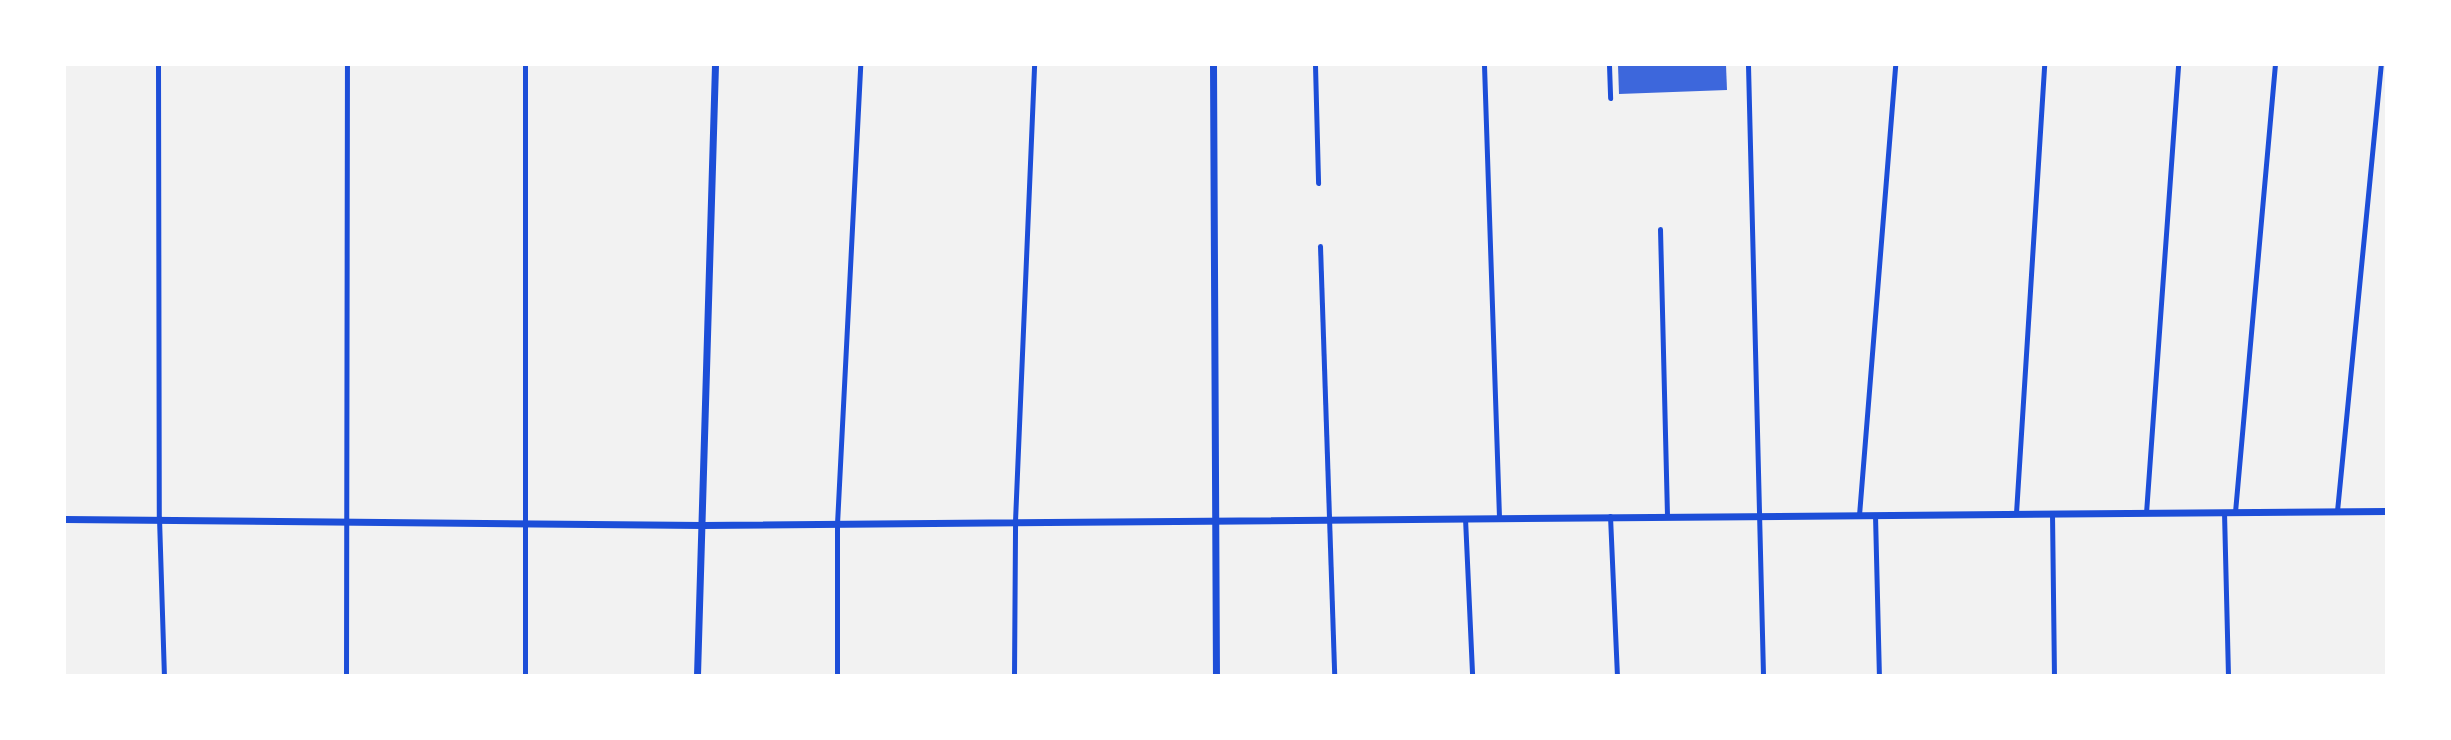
<!DOCTYPE html>
<style>
body{margin:0}
#map{position:relative;width:2451px;height:740px;overflow:hidden;background:#f2f2f2;font-family:"Roboto Condensed",sans-serif}
div>[style]{position:absolute}
[style*='--x']{left:calc(var(--x)*1px);top:calc(var(--y)*1px);width:calc(var(--w)*1px);rotate:calc(var(--a)*1deg)}
.building>*{inset:0;background:#3d67dc}
.service>*{height:5px;margin:-2.5px;padding:0 2.5px;transform-origin:2.5px;border-radius:2.5px;background:#1d4ed8}
.minor>*{height:7px;margin:-3.5px;padding:0 3.5px;transform-origin:3.5px;border-radius:3.5px;background:#1d4ed8}
span{translate:-50% -50%;white-space:nowrap;text-align:center;line-height:1.15;-webkit-text-stroke:7px #fff;paint-order:stroke}
.frame{position:absolute;inset:0;border:66px solid #fff;pointer-events:none}
</style>
<div id="map">
<div class="building">
<i style="clip-path:polygon(1618px 65px,1726px 65px,1727px 90px,1619px 94px)"></i>
</div>
<div class="service">
<i style="--x:158;--y:65;--w:453;--a:89.9"></i>
<i style="--x:159;--y:518;--w:157;--a:88.2"></i>
<i style="--x:525;--y:65;--w:610;--a:90"></i>
<i style="--x:1315;--y:65;--w:118;--a:88.5"></i>
<i style="--x:1484;--y:65;--w:452;--a:88.1"></i>
<i style="--x:1609;--y:65;--w:33;--a:88"></i>
<i style="--x:1748;--y:65;--w:610;--a:88.59"></i>
<i style="--x:1660;--y:229;--w:287;--a:88.6"></i>
<i style="--x:1320;--y:246;--w:429;--a:88.1"></i>
<i style="--x:2337;--y:511;--w:448;--a:-84.4"></i>
<i style="--x:2224;--y:512;--w:163;--a:88.6"></i>
<i style="--x:2235;--y:512;--w:449;--a:-84.9"></i>
<i style="--x:2016;--y:513;--w:449;--a:-86.4"></i>
<i style="--x:2052;--y:513;--w:162;--a:89.3"></i>
<i style="--x:2146;--y:513;--w:449;--a:-85.9"></i>
<i style="--x:1859;--y:515;--w:451;--a:-85.4"></i>
<i style="--x:1875;--y:515;--w:160;--a:88.6"></i>
<i style="--x:1610;--y:516;--w:159;--a:87.5"></i>
<i style="--x:1465;--y:518;--w:157;--a:87.4"></i>
<i style="--x:346;--y:675;--w:610;--a:-89.91"></i>
<i style="--x:837;--y:675;--w:151;--a:-90"></i>
<i style="--x:837;--y:524;--w:460;--a:-87.1"></i>
<i style="--x:1014;--y:675;--w:154;--a:-89.6"></i>
<i style="--x:1015;--y:521;--w:456;--a:-87.6"></i>
</div>
<div class="minor">
<i style="--x:1213;--y:65;--w:610;--a:89.72"></i>
<i style="--x:65;--y:519;--w:637;--a:0.54"></i>
<i style="--x:702;--y:525;--w:1684;--a:-0.48"></i>
<i style="--x:697;--y:675;--w:610;--a:-88.31"></i>
</div>
<div class="frame"></div>
</div>
